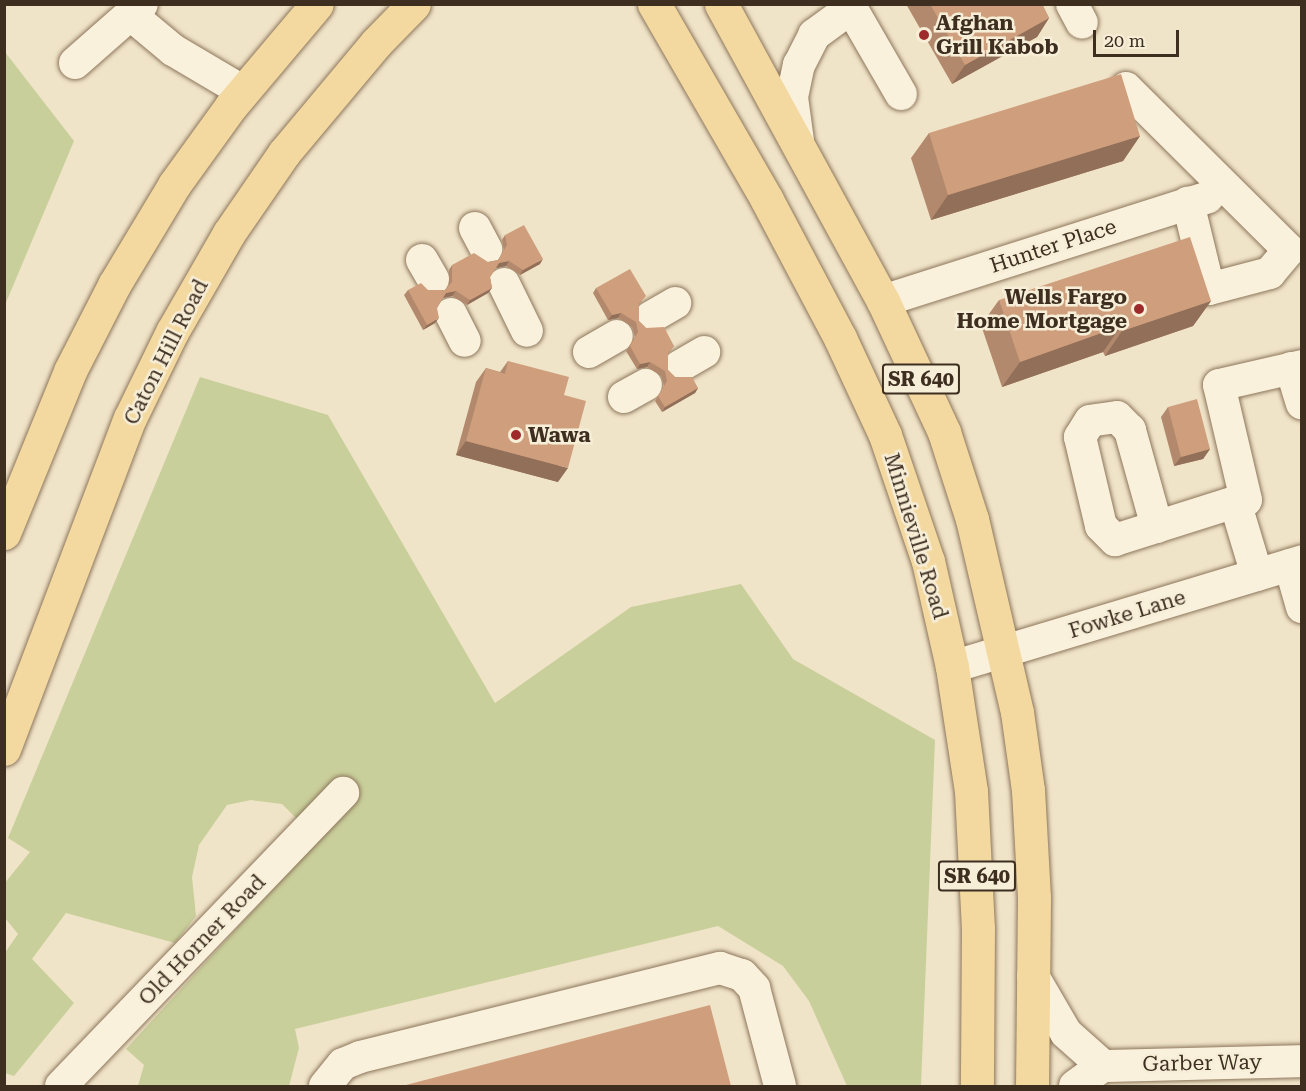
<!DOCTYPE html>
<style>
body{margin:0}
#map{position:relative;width:1306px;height:1091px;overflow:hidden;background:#f0e4c8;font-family:"Roboto Serif",serif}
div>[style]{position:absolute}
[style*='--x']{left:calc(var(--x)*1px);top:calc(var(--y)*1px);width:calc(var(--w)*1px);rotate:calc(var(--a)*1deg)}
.green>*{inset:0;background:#c9cf9b}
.roads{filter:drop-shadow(0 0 2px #8d765c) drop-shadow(0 0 2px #8d765c)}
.minor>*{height:32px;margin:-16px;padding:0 16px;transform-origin:16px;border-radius:16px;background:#faf1dc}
.major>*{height:33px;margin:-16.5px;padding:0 16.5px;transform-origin:16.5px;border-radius:16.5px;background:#f3d9a0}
.wall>*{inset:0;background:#b2896c}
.shaded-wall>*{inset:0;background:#916f58}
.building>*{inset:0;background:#cf9f7d}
.dots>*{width:16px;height:16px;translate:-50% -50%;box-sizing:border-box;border:3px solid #f7eed8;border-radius:50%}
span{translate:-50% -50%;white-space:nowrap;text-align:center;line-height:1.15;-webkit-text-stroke:5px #f7eed8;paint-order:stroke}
.shield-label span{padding:2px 4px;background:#f7eed8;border:2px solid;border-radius:4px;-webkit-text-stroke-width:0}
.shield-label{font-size:20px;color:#3d2e20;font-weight:700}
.poi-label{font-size:21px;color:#3d2e20;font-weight:700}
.left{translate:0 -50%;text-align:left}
.right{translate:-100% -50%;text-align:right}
.street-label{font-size:21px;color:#3d2e20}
.frame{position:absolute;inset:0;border:6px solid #3d2e20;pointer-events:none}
.scale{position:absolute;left:1093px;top:30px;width:86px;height:27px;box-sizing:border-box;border:3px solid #3d2e20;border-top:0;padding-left:8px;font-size:18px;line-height:21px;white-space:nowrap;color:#3d2e20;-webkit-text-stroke:4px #f7eed8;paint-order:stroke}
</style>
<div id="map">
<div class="green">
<i style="clip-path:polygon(5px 52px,74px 141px,5px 305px)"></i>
<i style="clip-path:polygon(200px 377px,328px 415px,495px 703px,631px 607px,741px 584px,793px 659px,935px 740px,921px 1086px,847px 1086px,809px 1001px,783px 966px,718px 926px,295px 1029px,299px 1048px,289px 1086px,138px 1086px,144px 1065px,126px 1049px,318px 840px,282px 804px,251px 800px,227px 805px,199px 845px,192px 877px,196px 916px,175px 943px,66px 913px,32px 959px,74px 1003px,14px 1076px,5px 1073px,4px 954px,18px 934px,5px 918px,4px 884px,30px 852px,8px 838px)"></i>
</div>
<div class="roads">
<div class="minor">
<i style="--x:849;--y:4;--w:104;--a:60"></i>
<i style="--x:1072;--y:4;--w:21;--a:62"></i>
<i style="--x:131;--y:15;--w:55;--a:39.8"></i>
<i style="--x:173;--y:50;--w:82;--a:30.6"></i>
<i style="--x:75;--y:63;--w:89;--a:-41.4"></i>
<i style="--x:1126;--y:88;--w:230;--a:44.8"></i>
<i style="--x:1289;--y:250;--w:30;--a:130"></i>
<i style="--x:1270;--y:273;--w:63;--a:165.3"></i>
<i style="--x:1209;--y:289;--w:89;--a:-103.7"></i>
<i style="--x:798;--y:141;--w:44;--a:-97.8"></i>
<i style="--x:792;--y:97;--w:33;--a:-78"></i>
<i style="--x:799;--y:65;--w:34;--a:-63"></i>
<i style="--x:814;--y:35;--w:46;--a:-36.1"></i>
<i style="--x:475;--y:228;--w:24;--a:62"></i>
<i style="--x:422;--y:260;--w:22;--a:60"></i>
<i style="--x:504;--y:284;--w:52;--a:63.9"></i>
<i style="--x:883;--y:301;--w:341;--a:-17.7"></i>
<i style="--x:451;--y:314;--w:30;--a:63"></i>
<i style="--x:651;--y:317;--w:28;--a:-30"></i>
<i style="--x:589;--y:352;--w:32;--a:-30"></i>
<i style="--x:680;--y:366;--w:28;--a:-30"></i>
<i style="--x:1291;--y:368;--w:37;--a:73"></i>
<i style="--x:624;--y:397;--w:25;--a:-29"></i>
<i style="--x:1157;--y:527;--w:101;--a:-105.6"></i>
<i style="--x:1130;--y:430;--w:18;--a:-135"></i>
<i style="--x:1117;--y:417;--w:27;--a:172"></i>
<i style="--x:1090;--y:421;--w:19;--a:122"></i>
<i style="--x:1080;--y:437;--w:91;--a:76.7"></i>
<i style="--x:1101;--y:526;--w:20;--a:45"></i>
<i style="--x:1115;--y:540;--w:126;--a:-17.6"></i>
<i style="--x:1290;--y:565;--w:44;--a:74.1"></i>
<i style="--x:1257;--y:575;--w:76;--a:-106.8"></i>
<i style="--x:1235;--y:502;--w:11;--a:-10"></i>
<i style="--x:1246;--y:500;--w:118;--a:-103.2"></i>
<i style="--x:1219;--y:385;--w:85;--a:-12.9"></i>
<i style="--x:952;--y:667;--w:366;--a:-16.8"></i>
<i style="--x:1033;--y:976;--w:66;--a:59.9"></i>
<i style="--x:1066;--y:1033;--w:50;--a:41.7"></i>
<i style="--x:61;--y:1086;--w:407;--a:-46.1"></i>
<i style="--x:325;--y:1086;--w:28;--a:-51"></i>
<i style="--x:343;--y:1064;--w:18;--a:-22"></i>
<i style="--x:360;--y:1057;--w:371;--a:-13.9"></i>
<i style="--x:720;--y:968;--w:23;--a:18"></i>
<i style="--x:742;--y:975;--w:18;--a:47"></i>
<i style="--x:754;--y:988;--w:101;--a:75.1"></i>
<i style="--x:1075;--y:1086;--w:34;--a:-36"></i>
<i style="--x:1103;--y:1066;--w:199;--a:-1.4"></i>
</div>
<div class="major">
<i style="--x:654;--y:4;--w:226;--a:60"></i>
<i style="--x:767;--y:200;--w:156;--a:62.1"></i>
<i style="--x:840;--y:338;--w:107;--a:65.1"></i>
<i style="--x:885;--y:435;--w:133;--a:71.2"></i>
<i style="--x:928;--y:561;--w:109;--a:77.2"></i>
<i style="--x:952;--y:667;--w:125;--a:81.3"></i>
<i style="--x:971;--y:791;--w:137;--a:87.1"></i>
<i style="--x:978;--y:928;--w:158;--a:90.4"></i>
<i style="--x:721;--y:4;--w:338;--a:61.4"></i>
<i style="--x:883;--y:301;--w:145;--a:65"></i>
<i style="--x:944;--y:432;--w:91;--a:72.2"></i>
<i style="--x:972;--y:519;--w:198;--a:76.9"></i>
<i style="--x:1017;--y:712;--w:79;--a:82"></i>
<i style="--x:1028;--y:790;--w:108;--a:86.8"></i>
<i style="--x:1034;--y:898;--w:188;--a:90.6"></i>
<i style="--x:4;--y:533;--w:175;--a:-67.8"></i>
<i style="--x:70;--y:371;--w:97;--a:-62.9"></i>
<i style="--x:114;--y:285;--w:117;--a:-59"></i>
<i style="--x:174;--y:185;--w:97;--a:-54.2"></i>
<i style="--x:231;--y:106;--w:133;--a:-49.9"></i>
<i style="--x:4;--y:749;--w:354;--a:-69.2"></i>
<i style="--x:130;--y:418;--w:96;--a:-64"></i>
<i style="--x:172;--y:332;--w:114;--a:-60.1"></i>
<i style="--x:229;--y:233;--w:97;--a:-55.5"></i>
<i style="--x:284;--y:153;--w:143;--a:-50.1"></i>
<i style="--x:376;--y:43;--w:54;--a:-45.7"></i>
</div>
</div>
<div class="wall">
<i style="clip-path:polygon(906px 4px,1042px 4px,1049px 18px,1037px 37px,952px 84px)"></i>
<i style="clip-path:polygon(929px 133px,1140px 136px,1123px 161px,931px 220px,911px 158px)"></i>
<i style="clip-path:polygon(505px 235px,540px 264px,520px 275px,506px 266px,496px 268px,490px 277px,492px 288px,488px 293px,467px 305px,452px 296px,443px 298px,437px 308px,435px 323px,423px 330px,404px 295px,408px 290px,445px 290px,449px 286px,449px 270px,452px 265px,488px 262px,498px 260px,504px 250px,502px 240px)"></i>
<i style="clip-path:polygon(596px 288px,642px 301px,639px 305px,639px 321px,646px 328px,674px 346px,668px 354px,668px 370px,675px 377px,698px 388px,695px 393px,662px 412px,655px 401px,664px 386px,661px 376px,647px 367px,637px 369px,626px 351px,635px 337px,632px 327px,618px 318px,608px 320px,593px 293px)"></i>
<i style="clip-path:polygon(999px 300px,1211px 301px,1193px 326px,1105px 356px,1103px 352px,1002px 387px,981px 325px)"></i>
<i style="clip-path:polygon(508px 361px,564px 395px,558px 482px,456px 455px,476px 382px,486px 368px,500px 372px)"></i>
<i style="clip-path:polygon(1168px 407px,1210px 449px,1203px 459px,1174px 466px,1161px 417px)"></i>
</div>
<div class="shaded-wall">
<i style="clip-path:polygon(1049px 18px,1037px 37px,952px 84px,965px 65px)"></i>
<i style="clip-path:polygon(1140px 136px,1123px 161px,931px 220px,948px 195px)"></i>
<i style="clip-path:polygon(543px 259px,540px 264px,520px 275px,523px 270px)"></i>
<i style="clip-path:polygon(509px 261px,506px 266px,496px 268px,499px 263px)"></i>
<i style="clip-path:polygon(492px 288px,488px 293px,467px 305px,470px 300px)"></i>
<i style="clip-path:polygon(456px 291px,452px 296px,442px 298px,446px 293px)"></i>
<i style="clip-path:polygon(1211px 301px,1193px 326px,1105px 356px,1122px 331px)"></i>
<i style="clip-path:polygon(621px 313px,618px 318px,608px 320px,612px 315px)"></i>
<i style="clip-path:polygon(439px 318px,435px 323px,423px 330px,427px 325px)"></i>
<i style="clip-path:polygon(1121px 326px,1103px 352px,1002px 387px,1020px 362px)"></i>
<i style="clip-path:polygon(650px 362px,647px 367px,637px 369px,640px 364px)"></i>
<i style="clip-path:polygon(698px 388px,695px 393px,662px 412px,665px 407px)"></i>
<i style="clip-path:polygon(466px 441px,568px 468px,558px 482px,456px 455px)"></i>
<i style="clip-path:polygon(1210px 449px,1203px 459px,1174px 466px,1181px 457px)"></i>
</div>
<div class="building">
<i style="clip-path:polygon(930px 4px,1042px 4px,1049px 18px,965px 65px)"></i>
<i style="clip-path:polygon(1121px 74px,1140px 136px,948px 195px,929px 133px)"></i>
<i style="clip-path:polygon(524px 225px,543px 259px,523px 270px,509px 261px,499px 263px,490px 277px,492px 288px,470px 300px,456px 291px,446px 293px,437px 308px,439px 318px,427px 325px,408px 290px,421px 283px,428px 290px,445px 290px,452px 282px,452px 265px,474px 253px,488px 262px,498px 260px,507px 245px,505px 235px)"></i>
<i style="clip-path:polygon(1190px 237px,1211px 301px,1122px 331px,1121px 326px,1020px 362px,999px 300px)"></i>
<i style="clip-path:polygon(630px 269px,646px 296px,639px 304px,639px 321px,646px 328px,664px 327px,674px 346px,668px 353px,668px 370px,675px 377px,692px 377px,698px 388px,665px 407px,658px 396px,667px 381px,665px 371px,650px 362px,640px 364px,630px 346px,638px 332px,636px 322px,621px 313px,612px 315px,596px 288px)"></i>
<i style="clip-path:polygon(508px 361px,569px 377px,564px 395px,586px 401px,568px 468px,466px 441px,486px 368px,505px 374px)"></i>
<i style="clip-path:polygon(1197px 399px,1210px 449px,1181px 457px,1168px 407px)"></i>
<i style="clip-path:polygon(710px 1005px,731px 1086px,406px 1086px,406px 1085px)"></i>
</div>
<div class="dots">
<i style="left:924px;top:35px;background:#9e2a2b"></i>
<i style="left:1139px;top:309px;background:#9e2a2b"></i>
<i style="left:516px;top:435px;background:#9e2a2b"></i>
</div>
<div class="shield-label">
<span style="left:921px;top:379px">SR 640</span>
<span style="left:977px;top:876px">SR 640</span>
</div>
<div class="poi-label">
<span class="left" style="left:936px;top:35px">Afghan<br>Grill Kabob</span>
<span class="right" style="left:1127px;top:309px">Wells Fargo<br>Home Mortgage</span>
<span class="left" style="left:528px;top:435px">Wawa</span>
</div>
<div class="street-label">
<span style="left:1053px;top:246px;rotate:-18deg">Hunter Place</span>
<span style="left:166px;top:352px;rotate:-63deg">Caton Hill Road</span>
<span style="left:916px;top:536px;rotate:73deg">Minnieville Road</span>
<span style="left:1127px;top:614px;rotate:-17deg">Fowke Lane</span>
<span style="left:202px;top:940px;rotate:-46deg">Old Horner Road</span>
<span style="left:1202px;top:1063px;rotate:-1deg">Garber Way</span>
</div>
<div class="frame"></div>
<div class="scale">20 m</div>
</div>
